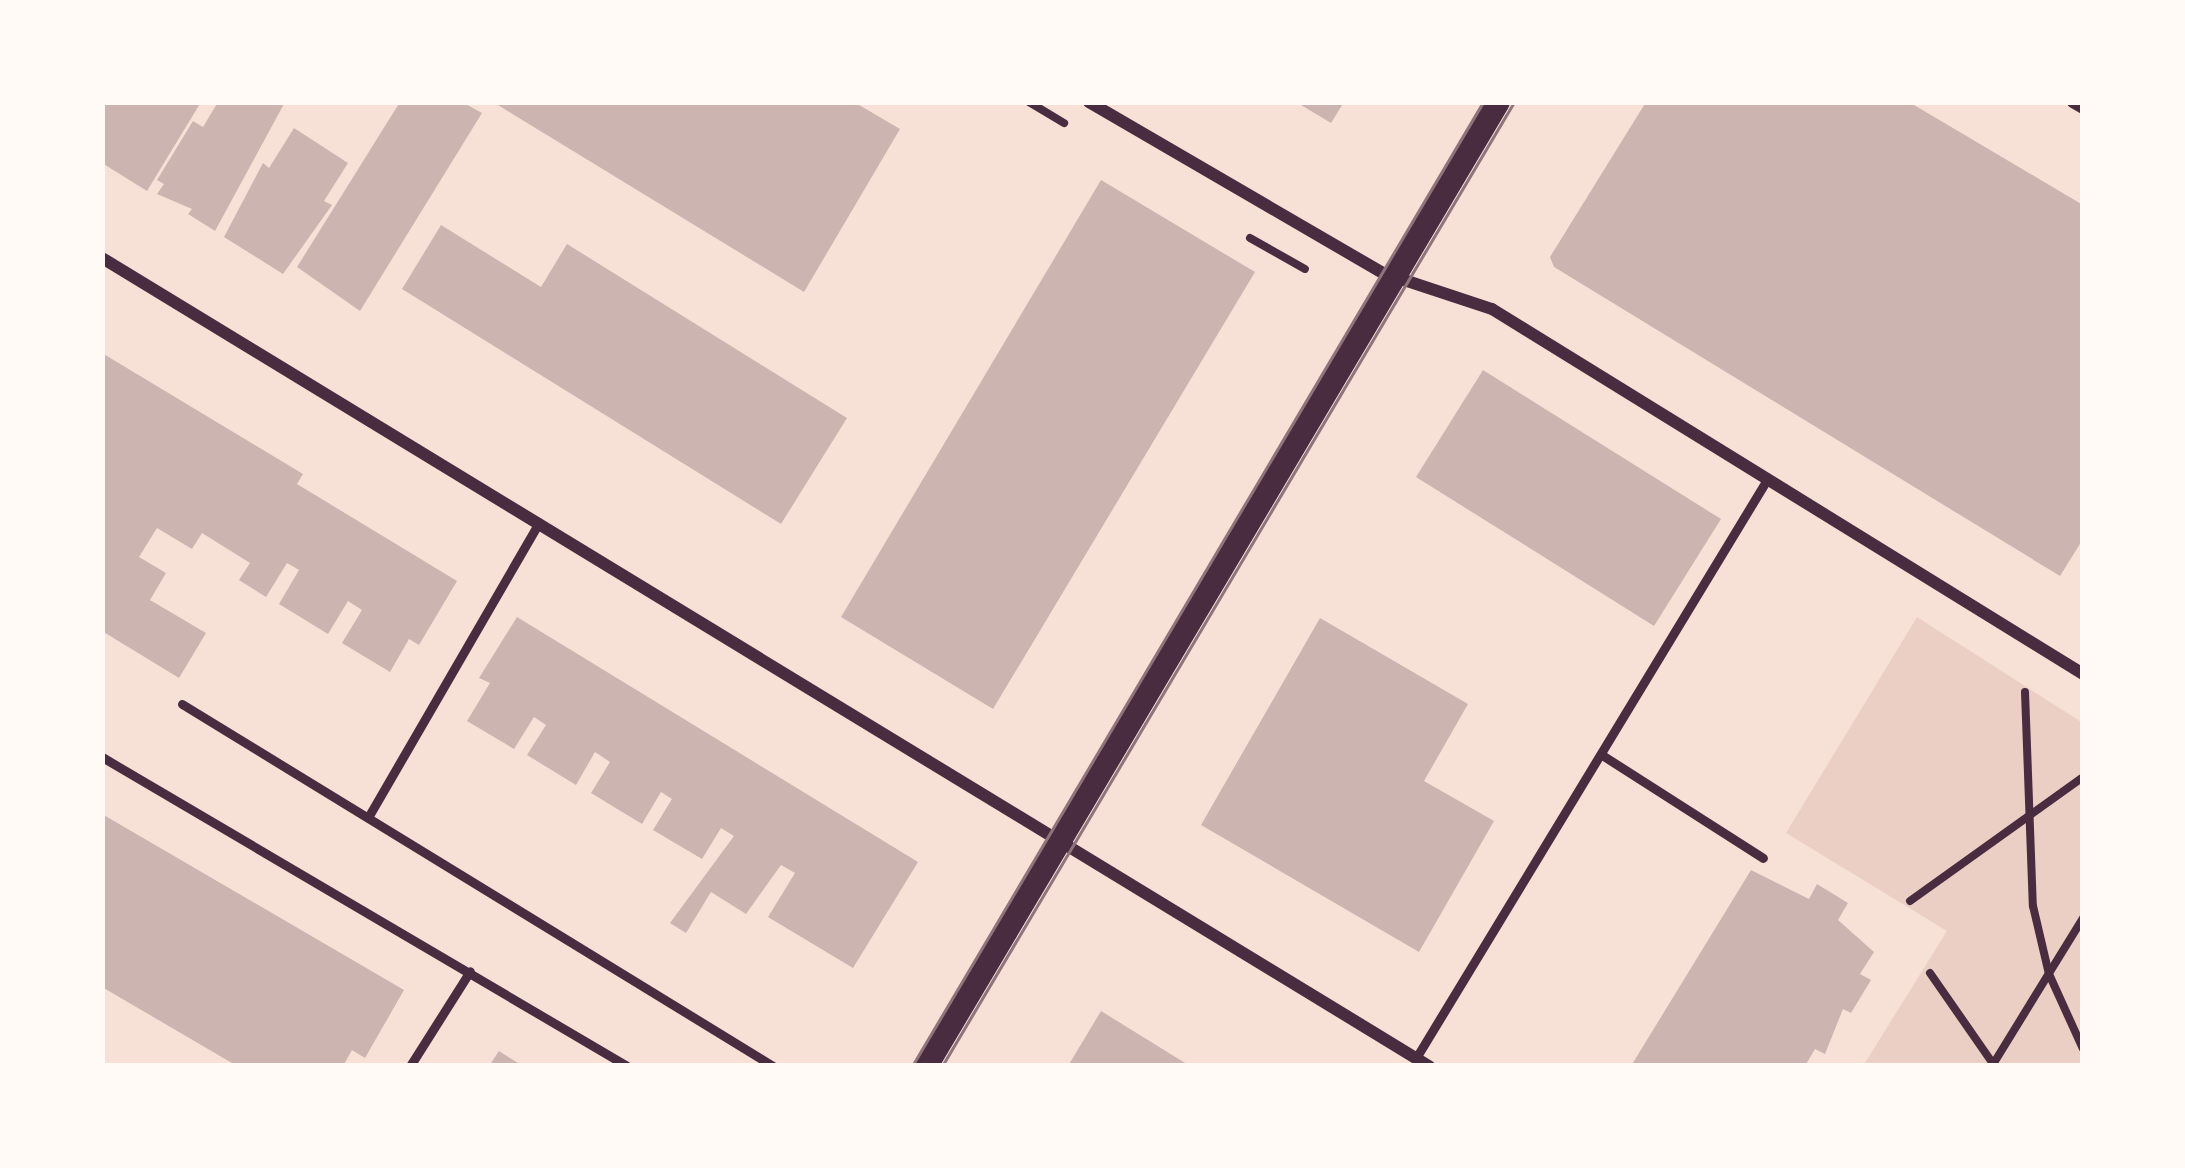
<!DOCTYPE html>
<style>
body{margin:0}
#map{position:relative;width:2185px;height:1168px;overflow:hidden;background:#f7e1d7;font-family:"Space Grotesk",sans-serif}
div>[style]{position:absolute}
[style*='--x']{left:calc(var(--x)*1px);top:calc(var(--y)*1px);width:calc(var(--w)*1px);rotate:calc(var(--a)*1deg)}
.green>*{inset:0;background:#ebcfc5}
.building>*{inset:0;background:#ccb4b1}
.path>*{height:8px;margin:-4px;padding:0 4px;transform-origin:4px;border-radius:4px;background:#4a2c40}
.service>*{height:9px;margin:-4.5px;padding:0 4.5px;transform-origin:4.5px;border-radius:4.5px;background:#4a2c40}
.minor>*{height:12px;margin:-6px;padding:0 6px;transform-origin:6px;border-radius:6px;background:#4a2c40}
.secondary>*{height:24px;margin:-12px;padding:0 12px;transform-origin:12px;border-radius:12px;background:#4a2c40}
.tram>*{height:3px;margin:-1.5px;padding:0 1.5px;transform-origin:1.5px;border-radius:1.5px;background:#8f747c}
span{translate:-50% -50%;white-space:nowrap;text-align:center;line-height:1.15;-webkit-text-stroke:9px #fffaf5;paint-order:stroke}
.frame{position:absolute;inset:0;border:105px solid #fffaf5;pointer-events:none}
</style>
<div id="map">
<div class="green">
<i style="clip-path:polygon(1917px 617px,2083px 723px,2083px 1066px,1863px 1066px,1947px 931px,1786px 833px)"></i>
</div>
<div class="building">
<i style="clip-path:polygon(102px 102px,201px 102px,147px 191px,102px 163px)"></i>
<i style="clip-path:polygon(218px 102px,285px 102px,215px 231px,188px 214px,192px 209px,157px 194px,164px 184px,157px 180px,193px 121px,203px 127px)"></i>
<i style="clip-path:polygon(400px 102px,462px 102px,482px 113px,360px 311px,297px 267px)"></i>
<i style="clip-path:polygon(493px 102px,854px 102px,900px 129px,804px 292px)"></i>
<i style="clip-path:polygon(1296px 102px,1344px 102px,1331px 123px)"></i>
<i style="clip-path:polygon(1646px 102px,1909px 102px,2083px 205px,2083px 539px,2060px 576px,1554px 267px,1550px 257px)"></i>
<i style="clip-path:polygon(294px 128px,348px 163px,324px 201px,332px 205px,283px 274px,224px 237px,263px 163px,269px 168px)"></i>
<i style="clip-path:polygon(1101px 180px,1255px 272px,993px 709px,841px 617px)"></i>
<i style="clip-path:polygon(441px 225px,541px 287px,567px 244px,847px 418px,781px 524px,402px 289px)"></i>
<i style="clip-path:polygon(102px 353px,303px 474px,297px 484px,457px 581px,419px 645px,409px 639px,390px 672px,342px 643px,362px 610px,348px 601px,328px 634px,279px 604px,299px 570px,287px 563px,266px 597px,239px 580px,250px 563px,202px 533px,192px 549px,157px 528px,139px 557px,166px 573px,150px 600px,206px 633px,179px 678px,102px 631px)"></i>
<i style="clip-path:polygon(1483px 370px,1721px 519px,1654px 626px,1416px 477px)"></i>
<i style="clip-path:polygon(517px 617px,918px 862px,853px 968px,768px 917px,795px 873px,781px 865px,746px 914px,711px 892px,686px 933px,670px 923px,734px 836px,721px 828px,702px 859px,653px 830px,672px 799px,661px 792px,642px 824px,591px 793px,610px 762px,595px 752px,576px 785px,527px 755px,546px 725px,534px 717px,514px 749px,467px 721px,490px 683px,479px 678px)"></i>
<i style="clip-path:polygon(1320px 618px,1468px 704px,1424px 781px,1494px 821px,1419px 952px,1201px 825px)"></i>
<i style="clip-path:polygon(102px 814px,404px 990px,365px 1058px,352px 1050px,343px 1066px,237px 1066px,102px 987px)"></i>
<i style="clip-path:polygon(1751px 870px,1809px 899px,1817px 884px,1848px 903px,1838px 920px,1874px 952px,1860px 974px,1871px 980px,1851px 1013px,1843px 1009px,1825px 1054px,1815px 1049px,1805px 1066px,1631px 1066px)"></i>
<i style="clip-path:polygon(1101px 1011px,1190px 1066px,1068px 1066px)"></i>
<i style="clip-path:polygon(499px 1051px,523px 1066px,489px 1066px)"></i>
</div>
<div class="path">
<i style="--x:1029;--y:102;--w:41;--a:31"></i>
<i style="--x:1250;--y:238;--w:63;--a:29.4"></i>
<i style="--x:2025;--y:692;--w:214;--a:87.9"></i>
<i style="--x:2033;--y:906;--w:70;--a:76.8"></i>
<i style="--x:2049;--y:974;--w:82;--a:65.6"></i>
<i style="--x:1910;--y:901;--w:213;--a:-35.6"></i>
<i style="--x:1930;--y:973;--w:112;--a:55.2"></i>
<i style="--x:1992;--y:1066;--w:174;--a:-58.4"></i>
</div>
<div class="service">
<i style="--x:182;--y:704;--w:693;--a:31.49"></i>
<i style="--x:1602;--y:755;--w:191;--a:32.6"></i>
<i style="--x:102;--y:757;--w:609;--a:30.48"></i>
<i style="--x:370;--y:814;--w:337;--a:-59.9"></i>
<i style="--x:1416;--y:1058;--w:678;--a:-58.75"></i>
<i style="--x:410;--y:1066;--w:112;--a:-57.7"></i>
</div>
<div class="minor">
<i style="--x:1089;--y:102;--w:340;--a:30.2"></i>
<i style="--x:1383;--y:273;--w:115;--a:18.3"></i>
<i style="--x:1492;--y:309;--w:695;--a:31.7"></i>
<i style="--x:2073;--y:102;--w:12;--a:31"></i>
<i style="--x:102;--y:258;--w:1554;--a:31.34"></i>
</div>
<div class="secondary">
<i style="--x:926;--y:1066;--w:1121;--a:-59.32"></i>
</div>
<div class="tram">
<i style="--x:912;--y:1066;--w:1120;--a:-59.36"></i>
<i style="--x:942;--y:1066;--w:1121;--a:-59.32"></i>
</div>
<div class="frame"></div>
</div>
